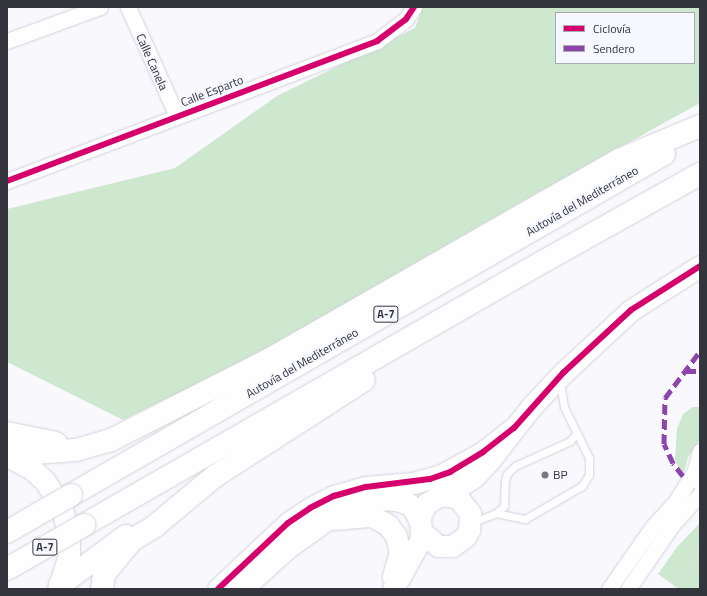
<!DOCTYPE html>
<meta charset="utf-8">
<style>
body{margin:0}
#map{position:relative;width:707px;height:596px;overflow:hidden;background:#f8f8fd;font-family:"Titillium Web",sans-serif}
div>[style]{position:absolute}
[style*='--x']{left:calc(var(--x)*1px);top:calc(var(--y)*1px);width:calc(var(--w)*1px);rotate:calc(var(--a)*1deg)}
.green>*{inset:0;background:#cee7cf}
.path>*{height:2.5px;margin-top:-1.25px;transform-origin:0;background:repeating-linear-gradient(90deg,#e1e1e3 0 1px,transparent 0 4px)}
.roads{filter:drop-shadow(0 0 1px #d2d2d9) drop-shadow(0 0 1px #d2d2d9)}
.lane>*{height:7px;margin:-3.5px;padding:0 3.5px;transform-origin:3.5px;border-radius:3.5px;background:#fefeff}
.street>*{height:15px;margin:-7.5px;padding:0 7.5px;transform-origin:7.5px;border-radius:7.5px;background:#fefeff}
.secondary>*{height:21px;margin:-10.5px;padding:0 10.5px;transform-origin:10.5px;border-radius:10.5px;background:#fefeff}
.highway>*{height:22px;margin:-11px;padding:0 11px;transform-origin:11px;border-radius:11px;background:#fefeff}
.bridges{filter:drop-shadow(0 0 1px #d2d2d9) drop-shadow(0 0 1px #d2d2d9)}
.highway-bridge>*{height:22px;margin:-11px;padding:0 11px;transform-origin:11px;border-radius:11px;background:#fefeff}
.quiet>*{height:5px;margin-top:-2.5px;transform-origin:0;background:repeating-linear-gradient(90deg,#8e44ad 0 10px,transparent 0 15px)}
.cycleway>*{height:6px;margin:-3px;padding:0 3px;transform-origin:3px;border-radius:3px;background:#d6006c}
.dots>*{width:11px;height:11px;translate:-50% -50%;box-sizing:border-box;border:2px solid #f6f7ff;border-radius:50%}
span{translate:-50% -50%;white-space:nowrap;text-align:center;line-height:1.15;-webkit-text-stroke:4px #f6f7ff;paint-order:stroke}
.shield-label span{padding:1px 3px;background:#f6f7ff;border:1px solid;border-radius:3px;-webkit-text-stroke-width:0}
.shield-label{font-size:11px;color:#34353c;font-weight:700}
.street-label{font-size:12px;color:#34353c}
.poi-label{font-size:12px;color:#34353c}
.left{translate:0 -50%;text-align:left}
.frame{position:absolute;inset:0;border:8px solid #34353c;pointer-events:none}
.legend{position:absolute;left:555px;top:12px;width:140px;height:52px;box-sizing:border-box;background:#f6f7ff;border:1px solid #a8a9b1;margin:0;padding:5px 7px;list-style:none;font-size:12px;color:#34353c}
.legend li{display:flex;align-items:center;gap:8px;height:20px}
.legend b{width:20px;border:1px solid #a8a9b1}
</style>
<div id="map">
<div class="green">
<i style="clip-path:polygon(evenodd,423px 7px,700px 7px,700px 103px,530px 197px,267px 349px,123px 420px,7px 362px,7px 209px,175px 168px,277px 96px,415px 28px,423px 7px,556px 13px,694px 13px,694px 63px,556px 63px,556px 13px)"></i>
<i style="clip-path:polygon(693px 407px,700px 407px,700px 440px,688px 457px,683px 476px,675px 460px,677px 429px,683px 414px)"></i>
<i style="clip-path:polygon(700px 523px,700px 589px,679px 589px,658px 574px,677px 547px)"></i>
</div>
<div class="path">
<i style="--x:674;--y:586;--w:20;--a:-49"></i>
<i style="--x:687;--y:571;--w:27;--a:-62"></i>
</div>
<div class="roads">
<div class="lane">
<i style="--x:496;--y:513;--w:11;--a:-41"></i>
<i style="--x:504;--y:506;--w:25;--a:-88"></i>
<i style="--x:505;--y:481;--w:7;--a:-74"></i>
<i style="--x:507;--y:474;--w:11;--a:-45"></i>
<i style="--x:515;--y:466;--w:60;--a:-24.4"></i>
<i style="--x:570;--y:441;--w:11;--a:-49"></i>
<i style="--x:473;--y:522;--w:25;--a:-21"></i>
<i style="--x:496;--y:513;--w:30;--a:12"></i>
<i style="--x:525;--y:519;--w:66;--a:-30.1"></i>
<i style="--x:582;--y:486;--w:13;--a:-58"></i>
<i style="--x:589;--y:475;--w:17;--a:-90"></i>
<i style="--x:589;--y:458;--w:57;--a:-116.1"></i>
<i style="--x:564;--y:407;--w:25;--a:-99"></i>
</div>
<div class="street">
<i style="--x:128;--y:7;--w:120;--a:65.8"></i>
<i style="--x:7;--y:41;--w:99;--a:-20.1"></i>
<i style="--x:7;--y:181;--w:396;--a:-20.7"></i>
<i style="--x:377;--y:41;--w:36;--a:-37"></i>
<i style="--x:406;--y:19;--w:14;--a:-56"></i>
<i style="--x:700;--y:451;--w:20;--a:105"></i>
<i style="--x:695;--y:470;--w:14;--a:69"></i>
<i style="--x:609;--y:589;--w:78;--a:-54.9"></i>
<i style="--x:654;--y:525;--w:33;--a:-47"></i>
<i style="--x:676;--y:501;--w:36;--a:-58"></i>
<i style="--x:628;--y:589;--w:78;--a:-55.5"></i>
<i style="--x:672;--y:525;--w:42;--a:-47.9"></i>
</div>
<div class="secondary">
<i style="--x:7;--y:456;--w:30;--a:28"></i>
<i style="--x:33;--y:470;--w:16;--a:43"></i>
<i style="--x:45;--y:481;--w:32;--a:58"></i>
<i style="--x:62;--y:508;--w:32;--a:77"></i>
<i style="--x:69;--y:539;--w:16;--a:90"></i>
<i style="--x:69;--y:555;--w:36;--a:108"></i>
<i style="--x:445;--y:495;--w:34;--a:-32"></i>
<i style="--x:474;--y:477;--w:22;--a:-47"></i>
<i style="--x:489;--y:461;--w:68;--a:-52.1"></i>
<i style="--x:531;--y:407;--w:47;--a:-46.7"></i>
<i style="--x:563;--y:373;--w:93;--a:-42.8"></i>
<i style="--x:631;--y:310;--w:82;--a:-32.5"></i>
<i style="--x:334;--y:519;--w:38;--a:-5"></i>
<i style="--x:372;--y:516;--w:18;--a:29"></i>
<i style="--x:388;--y:525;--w:14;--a:54"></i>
<i style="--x:396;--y:536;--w:16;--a:76"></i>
<i style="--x:400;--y:552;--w:26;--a:106"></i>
<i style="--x:218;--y:589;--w:96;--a:-43.3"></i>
<i style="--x:288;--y:523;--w:27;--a:-34"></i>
<i style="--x:310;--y:508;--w:27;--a:-27"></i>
<i style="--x:334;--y:496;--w:33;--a:-16"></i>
<i style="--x:366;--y:487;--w:47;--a:-4.9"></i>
<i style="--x:413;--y:483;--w:28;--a:-15"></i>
<i style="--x:440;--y:476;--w:49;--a:-29.2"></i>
<i style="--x:483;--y:452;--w:39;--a:-38"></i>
<i style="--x:242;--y:589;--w:61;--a:-42.3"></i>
<i style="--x:287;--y:548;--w:71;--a:-35.3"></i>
<i style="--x:345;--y:507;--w:31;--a:-15"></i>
<i style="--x:375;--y:499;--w:21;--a:3"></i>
<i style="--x:396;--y:500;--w:14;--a:17"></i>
<i style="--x:409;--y:504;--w:9;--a:49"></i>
<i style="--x:415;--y:511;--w:13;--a:67"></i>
<i style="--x:393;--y:589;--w:57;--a:-60.8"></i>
<i style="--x:421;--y:539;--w:24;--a:-92"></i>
<i style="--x:420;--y:515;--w:14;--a:-60"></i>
<i style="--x:427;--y:503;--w:14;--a:-30"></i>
<i style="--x:439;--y:496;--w:12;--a:0"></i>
<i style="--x:451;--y:496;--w:9;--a:21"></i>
<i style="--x:459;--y:499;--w:18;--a:52"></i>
<i style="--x:470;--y:513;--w:17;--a:93"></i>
<i style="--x:469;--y:530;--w:8;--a:120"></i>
<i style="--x:465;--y:537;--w:16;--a:145"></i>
<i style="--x:452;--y:546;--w:14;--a:180"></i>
<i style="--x:438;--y:546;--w:21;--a:-139"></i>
</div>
<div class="highway">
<i style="--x:7;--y:433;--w:50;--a:11.5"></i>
<i style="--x:7;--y:455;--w:69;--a:-4.1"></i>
<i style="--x:76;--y:450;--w:36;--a:-16"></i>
<i style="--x:111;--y:440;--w:178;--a:-27"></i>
<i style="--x:270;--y:359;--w:402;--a:-29.7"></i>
<i style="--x:619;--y:160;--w:88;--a:-22.8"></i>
<i style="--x:71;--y:495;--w:684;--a:-29.9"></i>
<i style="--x:84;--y:525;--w:533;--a:-29.84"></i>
<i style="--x:546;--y:260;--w:176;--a:-29.2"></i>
<i style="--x:60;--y:585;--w:82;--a:-36.6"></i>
<i style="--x:102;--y:589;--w:15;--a:-82"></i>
<i style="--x:104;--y:574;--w:44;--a:-50.5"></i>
<i style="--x:132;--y:540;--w:27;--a:-31"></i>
<i style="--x:155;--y:526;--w:78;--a:-39.8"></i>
<i style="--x:215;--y:476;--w:177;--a:-32.8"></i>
</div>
</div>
<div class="bridges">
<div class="highway-bridge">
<i style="--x:7;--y:532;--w:74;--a:-30"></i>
<i style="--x:7;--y:569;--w:89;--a:-29.7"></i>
</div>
</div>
<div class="quiet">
<i style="--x:686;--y:371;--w:14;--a:0"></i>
<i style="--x:683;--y:476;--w:16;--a:-128"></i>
<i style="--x:673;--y:463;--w:21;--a:-115"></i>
<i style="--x:664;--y:444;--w:46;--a:-88.8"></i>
<i style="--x:665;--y:398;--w:59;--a:-53.3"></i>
</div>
<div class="cycleway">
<i style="--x:7;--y:181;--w:396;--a:-20.7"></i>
<i style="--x:377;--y:41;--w:36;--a:-37"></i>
<i style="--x:406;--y:19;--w:14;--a:-56"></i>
<i style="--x:218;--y:589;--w:96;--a:-43.3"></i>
<i style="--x:288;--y:523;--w:27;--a:-34"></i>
<i style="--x:310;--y:508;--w:27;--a:-27"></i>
<i style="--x:334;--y:496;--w:33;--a:-16"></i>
<i style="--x:366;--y:487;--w:64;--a:-7.1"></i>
<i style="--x:430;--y:479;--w:21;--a:-19"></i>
<i style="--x:450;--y:472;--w:39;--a:-31"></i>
<i style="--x:483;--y:452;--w:39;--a:-38"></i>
<i style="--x:514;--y:428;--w:74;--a:-48.3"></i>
<i style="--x:563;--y:373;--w:93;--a:-42.8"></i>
<i style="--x:631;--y:310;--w:82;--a:-32.5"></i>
</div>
<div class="dots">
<i style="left:545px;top:475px;background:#797980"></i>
</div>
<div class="shield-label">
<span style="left:386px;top:314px">A-7</span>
<span style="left:45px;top:547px">A-7</span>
</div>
<div class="street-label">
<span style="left:152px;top:62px;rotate:66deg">Calle Canela</span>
<span style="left:212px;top:91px;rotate:-21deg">Calle Esparto</span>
<span style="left:582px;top:201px;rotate:-30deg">Autovía del Mediterráneo</span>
<span style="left:302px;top:363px;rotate:-30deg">Autovía del Mediterráneo</span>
</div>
<div class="poi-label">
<span class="left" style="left:553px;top:475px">BP</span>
</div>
<div class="frame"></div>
<ul class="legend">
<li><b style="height:5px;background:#d6006c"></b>Ciclovía</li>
<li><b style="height:5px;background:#8e44ad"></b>Sendero</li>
</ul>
</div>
